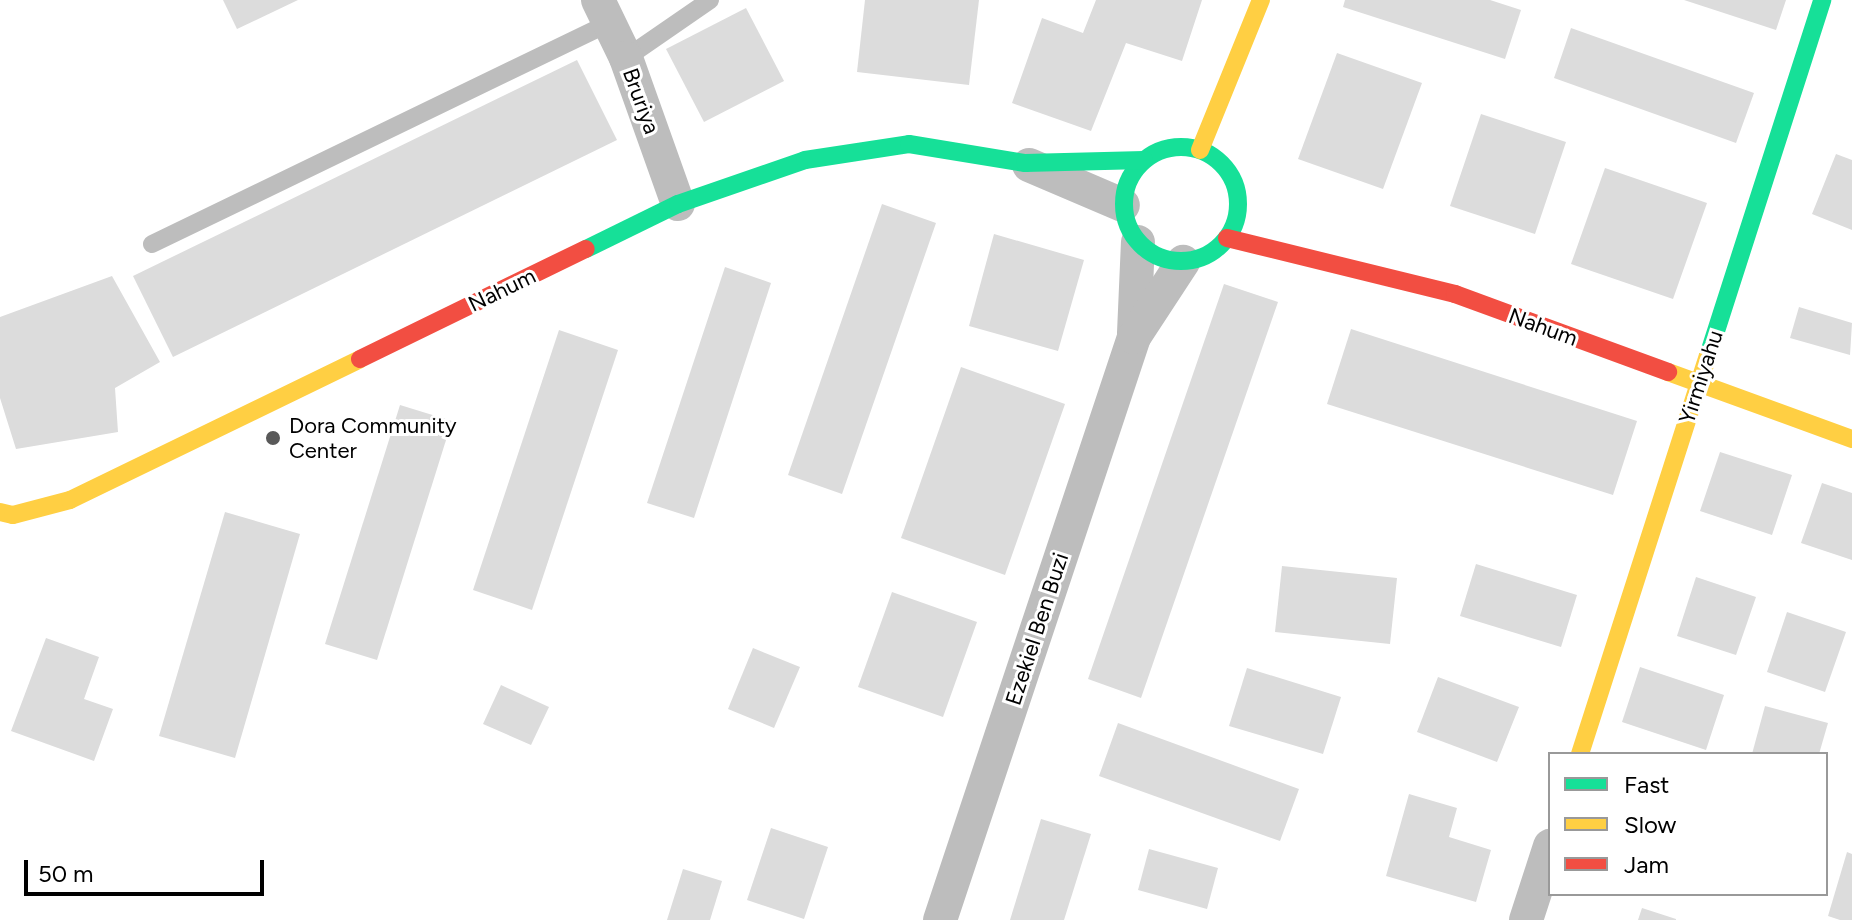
<!DOCTYPE html>
<style>
body{margin:0}
#map{position:relative;width:1852px;height:920px;overflow:hidden;background:#fff;font-family:Figtree,sans-serif}
div>[style]{position:absolute}
[style*='--x']{left:calc(var(--x)*1px);top:calc(var(--y)*1px);width:calc(var(--w)*1px);rotate:calc(var(--a)*1deg)}
.building>*{inset:0;background:#dcdcdc}
.lane>*{height:18px;margin:-9px;padding:0 9px;transform-origin:9px;border-radius:9px;background:#bdbdbd}
.street>*{height:34px;margin:-17px;padding:0 17px;transform-origin:17px;border-radius:17px;background:#bdbdbd}
.fast>*{height:18px;margin:-9px;padding:0 9px;transform-origin:9px;border-radius:9px;background:#16e098}
.fast>.ring{margin:-9px;padding:0;box-sizing:content-box;background:none;border:18px solid #16e098;border-radius:50%}
.slow>*{height:18px;margin:-9px;padding:0 9px;transform-origin:9px;border-radius:9px;background:#ffcf43}
.jam>*{height:18px;margin:-9px;padding:0 9px;transform-origin:9px;border-radius:9px;background:#f24e42}
.dots>*{width:22px;height:22px;translate:-50% -50%;box-sizing:border-box;border:4px solid #fff;border-radius:50%}
span{translate:-50% -50%;white-space:nowrap;text-align:center;line-height:1.15;-webkit-text-stroke:6px #fff;paint-order:stroke}
.street-label{font-size:22px;color:#000}
.poi-label{font-size:22px;color:#000}
.left{translate:0 -50%;text-align:left}
.legend{position:absolute;left:1548px;top:752px;width:280px;height:144px;box-sizing:border-box;background:#fff;border:2px solid #999;margin:0;padding:10px 14px;list-style:none;font-size:24px;color:#000}
.legend li{display:flex;align-items:center;gap:16px;height:40px}
.legend b{width:40px;border:2px solid #999}
.scale{position:absolute;left:24px;top:860px;width:240px;height:36px;box-sizing:border-box;border:4px solid #000;border-top:0;padding-left:10px;font-size:24px;line-height:28px;white-space:nowrap;color:#000;-webkit-text-stroke:6px #fff;paint-order:stroke}
</style>
<div id="map">
<div class="building">
<i style="clip-path:polygon(223px 0,298px 0,237px 29px)"></i>
<i style="clip-path:polygon(865px 0,979px 0,969px 85px,857px 72px)"></i>
<i style="clip-path:polygon(1096px 0,1202px 0,1182px 61px,1126px 43px,1091px 131px,1012px 103px,1042px 18px,1083px 33px)"></i>
<i style="clip-path:polygon(1345px 0,1490px 0,1521px 10px,1505px 59px,1343px 7px)"></i>
<i style="clip-path:polygon(1684px 0,1786px 0,1776px 30px)"></i>
<i style="clip-path:polygon(746px 8px,784px 81px,704px 122px,666px 49px)"></i>
<i style="clip-path:polygon(1571px 28px,1754px 93px,1736px 143px,1554px 78px)"></i>
<i style="clip-path:polygon(1337px 53px,1422px 83px,1383px 189px,1298px 159px)"></i>
<i style="clip-path:polygon(577px 60px,617px 140px,173px 357px,133px 276px)"></i>
<i style="clip-path:polygon(1481px 114px,1566px 142px,1535px 234px,1450px 206px)"></i>
<i style="clip-path:polygon(1836px 154px,1852px 160px,1852px 230px,1812px 214px)"></i>
<i style="clip-path:polygon(1605px 168px,1707px 203px,1673px 299px,1571px 264px)"></i>
<i style="clip-path:polygon(882px 204px,936px 223px,842px 494px,788px 475px)"></i>
<i style="clip-path:polygon(994px 234px,1084px 260px,1058px 351px,969px 326px)"></i>
<i style="clip-path:polygon(725px 267px,771px 283px,694px 518px,647px 503px)"></i>
<i style="clip-path:polygon(112px 276px,160px 362px,115px 388px,118px 432px,16px 449px,0 398px,0 317px)"></i>
<i style="clip-path:polygon(1224px 284px,1278px 302px,1141px 698px,1088px 679px)"></i>
<i style="clip-path:polygon(1799px 307px,1852px 323px,1850px 355px,1790px 338px)"></i>
<i style="clip-path:polygon(1351px 329px,1637px 421px,1613px 495px,1327px 404px)"></i>
<i style="clip-path:polygon(559px 330px,618px 350px,532px 610px,473px 590px)"></i>
<i style="clip-path:polygon(961px 367px,1065px 404px,1005px 575px,901px 538px)"></i>
<i style="clip-path:polygon(400px 405px,452px 421px,377px 660px,325px 644px)"></i>
<i style="clip-path:polygon(1720px 452px,1792px 475px,1772px 535px,1700px 511px)"></i>
<i style="clip-path:polygon(1822px 483px,1852px 493px,1852px 560px,1801px 543px)"></i>
<i style="clip-path:polygon(225px 512px,300px 534px,235px 758px,159px 736px)"></i>
<i style="clip-path:polygon(1476px 564px,1577px 595px,1561px 647px,1460px 616px)"></i>
<i style="clip-path:polygon(1282px 566px,1397px 578px,1390px 644px,1275px 632px)"></i>
<i style="clip-path:polygon(1696px 577px,1756px 597px,1736px 655px,1677px 636px)"></i>
<i style="clip-path:polygon(892px 592px,977px 622px,943px 717px,858px 687px)"></i>
<i style="clip-path:polygon(1787px 612px,1846px 632px,1825px 692px,1767px 672px)"></i>
<i style="clip-path:polygon(46px 638px,99px 657px,84px 699px,113px 709px,94px 761px,11px 731px)"></i>
<i style="clip-path:polygon(753px 648px,800px 667px,774px 728px,728px 709px)"></i>
<i style="clip-path:polygon(1640px 667px,1724px 695px,1706px 750px,1622px 722px)"></i>
<i style="clip-path:polygon(1247px 668px,1341px 697px,1323px 754px,1229px 726px)"></i>
<i style="clip-path:polygon(1438px 677px,1519px 707px,1497px 762px,1417px 732px)"></i>
<i style="clip-path:polygon(501px 685px,549px 707px,531px 745px,483px 724px)"></i>
<i style="clip-path:polygon(1765px 706px,1828px 723px,1819px 754px,1752px 754px)"></i>
<i style="clip-path:polygon(1118px 723px,1299px 789px,1280px 841px,1099px 776px)"></i>
<i style="clip-path:polygon(1409px 794px,1457px 808px,1449px 837px,1491px 850px,1476px 902px,1386px 876px)"></i>
<i style="clip-path:polygon(1041px 819px,1091px 834px,1064px 920px,1010px 920px)"></i>
<i style="clip-path:polygon(771px 828px,828px 847px,804px 919px,747px 900px)"></i>
<i style="clip-path:polygon(1149px 849px,1218px 868px,1207px 909px,1138px 890px)"></i>
<i style="clip-path:polygon(1847px 852px,1852px 854px,1852px 920px,1840px 920px,1828px 916px)"></i>
<i style="clip-path:polygon(683px 869px,722px 881px,710px 920px,667px 920px)"></i>
<i style="clip-path:polygon(1642px 908px,1676px 919px,1676px 920px,1638px 920px)"></i>
</div>
<div class="lane">
<i style="--x:626;--y:58;--w:102;--a:-34.6"></i>
<i style="--x:152;--y:244;--w:508;--a:-25.81"></i>
</div>
<div class="street">
<i style="--x:598;--y:0;--w:64;--a:64.2"></i>
<i style="--x:626;--y:58;--w:155;--a:70.4"></i>
<i style="--x:1029;--y:165;--w:102;--a:23.1"></i>
<i style="--x:1134;--y:333;--w:91;--a:-87.5"></i>
<i style="--x:940;--y:920;--w:614;--a:-71.59"></i>
<i style="--x:1134;--y:337;--w:90;--a:-56.8"></i>
<i style="--x:1526;--y:920;--w:78;--a:-72"></i>
</div>
<div class="fast">
<i class="ring" style="left:1124px;top:147px;width:96px;height:96px"></i>
<i style="--x:586;--y:249;--w:102;--a:-26.1"></i>
<i style="--x:678;--y:204;--w:134;--a:-19.1"></i>
<i style="--x:805;--y:160;--w:105;--a:-8.7"></i>
<i style="--x:909;--y:144;--w:118;--a:9.3"></i>
<i style="--x:1025;--y:163;--w:119;--a:-1.4"></i>
<i style="--x:1708;--y:356;--w:374;--a:-72.2"></i>
</div>
<div class="slow">
<i style="--x:1200;--y:150;--w:162;--a:-67.9"></i>
<i style="--x:1668;--y:372;--w:196;--a:20"></i>
<i style="--x:0;--y:512;--w:13;--a:13"></i>
<i style="--x:13;--y:515;--w:59;--a:-14.7"></i>
<i style="--x:70;--y:500;--w:322;--a:-25.9"></i>
<i style="--x:1580;--y:754;--w:418;--a:-72.2"></i>
</div>
<div class="jam">
<i style="--x:1227;--y:238;--w:235;--a:13.8"></i>
<i style="--x:1455;--y:294;--w:227;--a:20.1"></i>
<i style="--x:360;--y:359;--w:251;--a:-26"></i>
</div>
<div class="dots">
<i style="left:273px;top:438px;background:#595959"></i>
</div>
<div class="street-label">
<span style="left:641px;top:101px;rotate:70deg">Bruriya</span>
<span style="left:502px;top:290px;rotate:-26deg">Nahum</span>
<span style="left:1543px;top:327px;rotate:20deg">Nahum</span>
<span style="left:1701px;top:377px;rotate:-72deg">Yirmiyahu</span>
<span style="left:1037px;top:629px;rotate:-72deg">Ezekiel Ben Buzi</span>
</div>
<div class="poi-label">
<span class="left" style="left:289px;top:438px">Dora Community<br>Center</span>
</div>
<ul class="legend">
<li><b style="height:10px;background:#16e098"></b>Fast</li>
<li><b style="height:10px;background:#ffcf43"></b>Slow</li>
<li><b style="height:10px;background:#f24e42"></b>Jam</li>
</ul>
<div class="scale">50 m</div>
</div>
